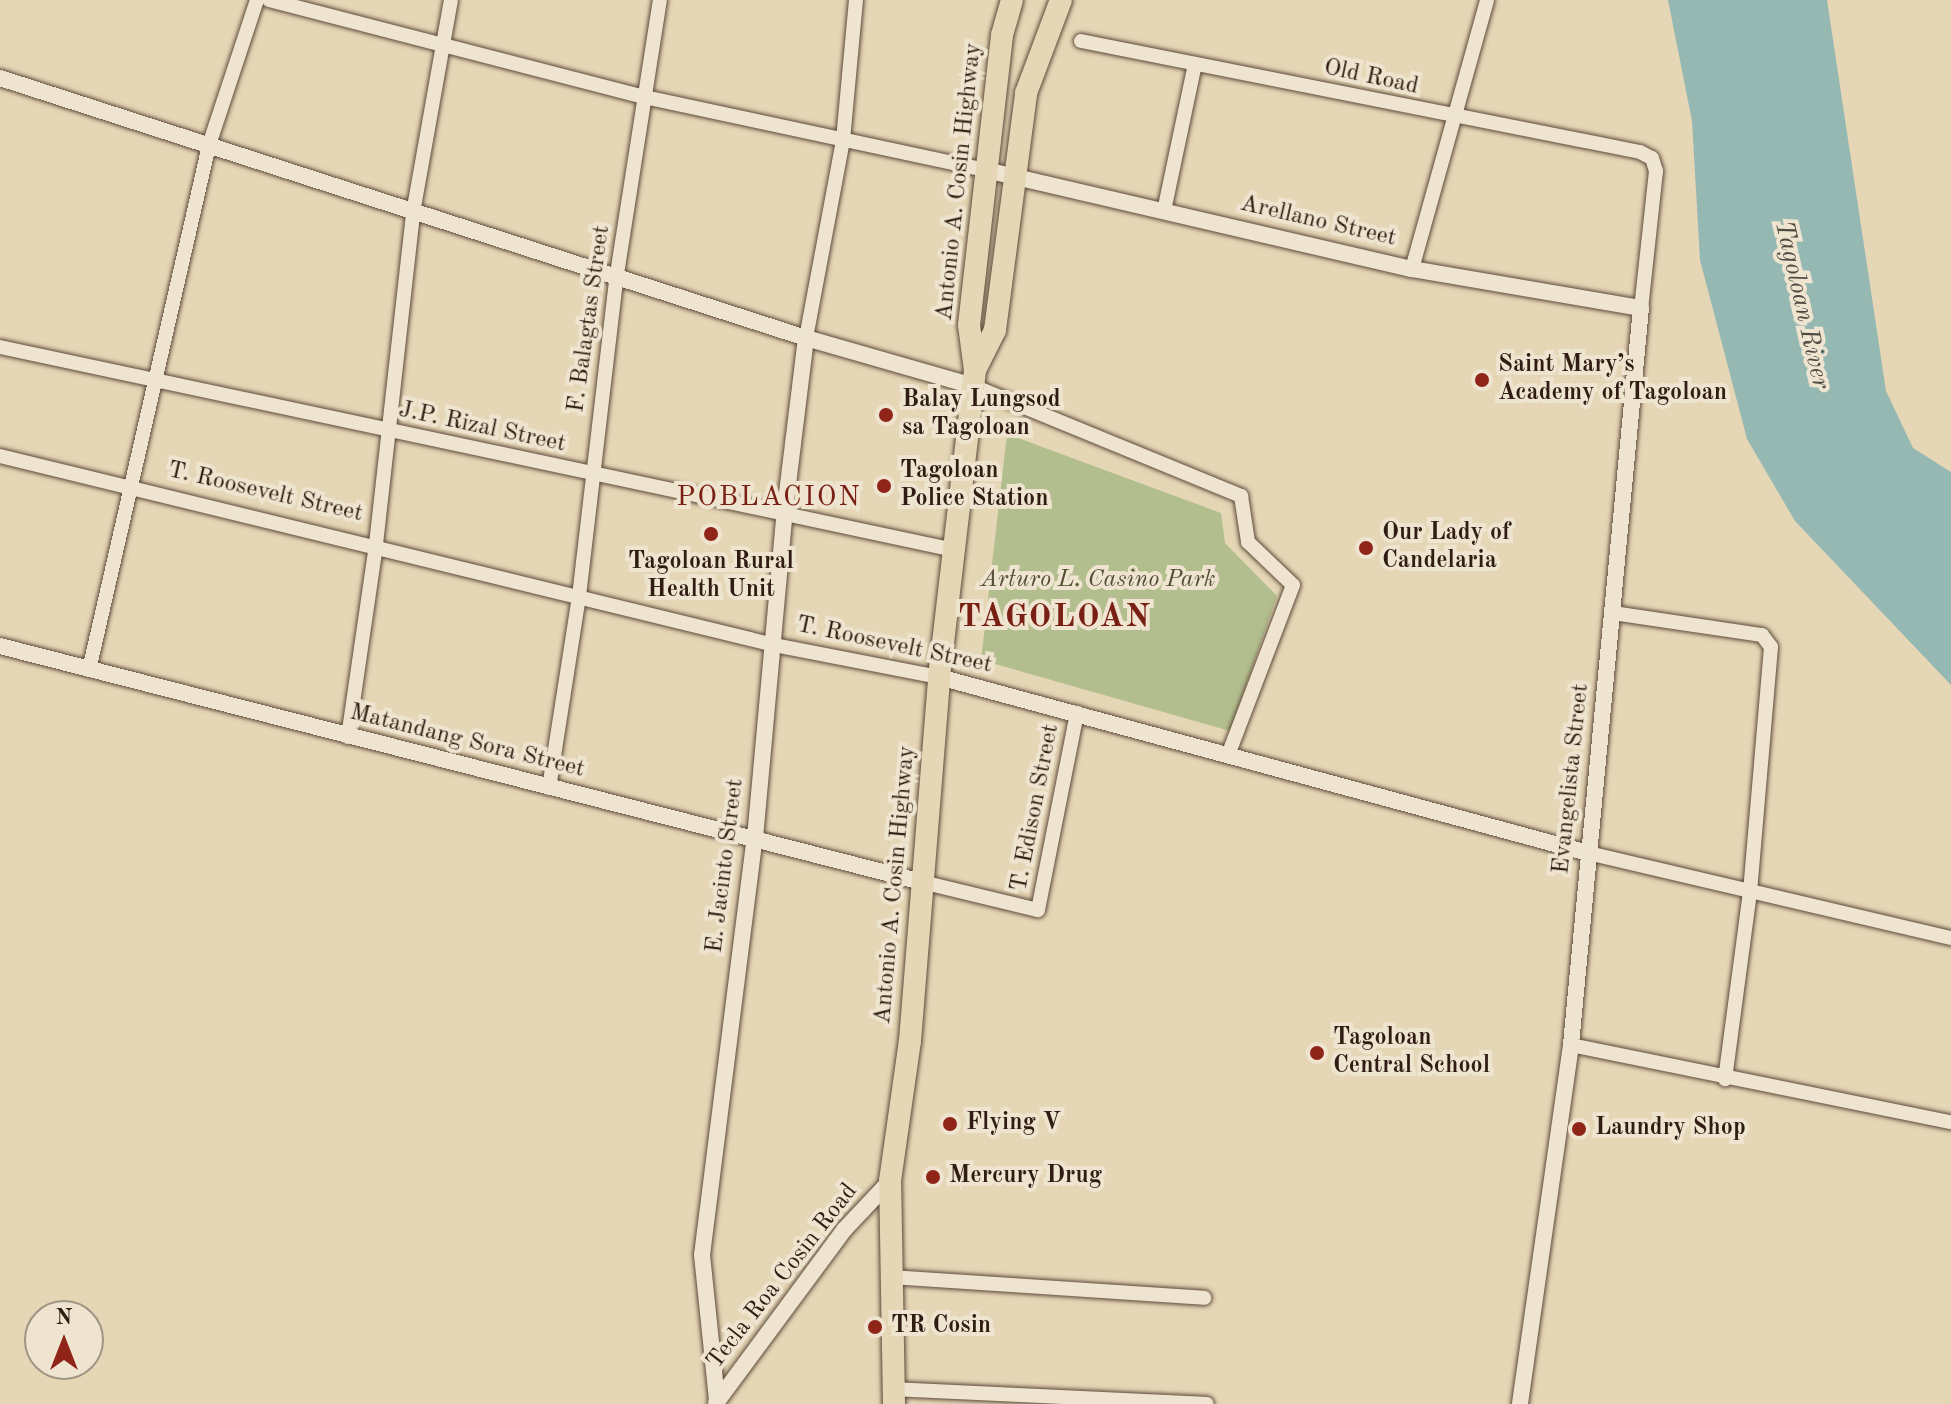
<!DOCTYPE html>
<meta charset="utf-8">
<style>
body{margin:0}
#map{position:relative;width:1951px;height:1404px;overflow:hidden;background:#e5d6b5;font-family:"Old Standard TT",serif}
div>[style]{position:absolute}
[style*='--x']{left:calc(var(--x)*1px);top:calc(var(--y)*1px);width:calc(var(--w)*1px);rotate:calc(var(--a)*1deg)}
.green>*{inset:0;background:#b3be8e}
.water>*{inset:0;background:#96b8b3}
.roads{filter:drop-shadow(0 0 2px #5d4a3b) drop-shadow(0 0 2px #5d4a3b)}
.minor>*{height:14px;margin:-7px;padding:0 7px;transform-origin:7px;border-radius:7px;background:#eee4cf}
.tertiary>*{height:16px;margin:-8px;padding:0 8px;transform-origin:8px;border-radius:8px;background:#eee4cf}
.trunk>*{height:22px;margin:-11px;padding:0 11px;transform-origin:11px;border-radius:11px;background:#e5d6b5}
.dots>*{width:22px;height:22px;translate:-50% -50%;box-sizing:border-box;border:4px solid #eee4cf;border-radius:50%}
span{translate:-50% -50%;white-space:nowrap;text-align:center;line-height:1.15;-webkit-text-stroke:8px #eee4cf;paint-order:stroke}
.street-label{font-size:24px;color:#301c12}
.poi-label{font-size:24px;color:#301c12;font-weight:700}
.left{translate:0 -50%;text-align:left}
.park-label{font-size:24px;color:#574d37;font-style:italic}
.water-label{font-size:26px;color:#4f4b42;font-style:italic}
.quarter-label{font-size:28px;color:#7a1f14;letter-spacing:2px}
.district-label{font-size:32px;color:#7a1f14;font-weight:700;letter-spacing:2px}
.north{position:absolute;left:24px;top:1300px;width:80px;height:80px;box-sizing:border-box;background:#eee4cf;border:2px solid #a29483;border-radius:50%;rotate:0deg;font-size:22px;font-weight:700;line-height:32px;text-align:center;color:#301c12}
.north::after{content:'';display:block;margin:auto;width:28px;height:36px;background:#8f2418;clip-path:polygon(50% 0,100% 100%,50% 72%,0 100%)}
</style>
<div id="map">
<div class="green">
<i style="clip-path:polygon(1007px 434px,1221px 513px,1225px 543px,1277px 596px,1230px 731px,981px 660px)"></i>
</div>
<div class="water">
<i style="clip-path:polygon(1668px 0,1827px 0,1886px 391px,1913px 448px,1951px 472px,1951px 685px,1795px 521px,1747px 439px,1700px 260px,1692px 121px)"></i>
</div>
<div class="roads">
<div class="minor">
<i style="--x:269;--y:0;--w:388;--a:14.5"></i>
<i style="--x:645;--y:97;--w:349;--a:12.1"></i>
<i style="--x:1081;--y:41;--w:570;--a:11.23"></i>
<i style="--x:1640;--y:152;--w:13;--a:27"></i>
<i style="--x:1652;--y:158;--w:14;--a:73"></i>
<i style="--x:1656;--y:171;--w:138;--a:96.2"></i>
<i style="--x:1164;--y:211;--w:150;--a:-78.1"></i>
<i style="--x:1412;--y:269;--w:279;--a:-74.4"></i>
<i style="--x:806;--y:338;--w:201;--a:-79.4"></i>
<i style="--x:843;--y:140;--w:141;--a:-84.7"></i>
<i style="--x:0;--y:347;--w:975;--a:12.01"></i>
<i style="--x:973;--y:386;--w:290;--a:22.3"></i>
<i style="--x:1241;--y:496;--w:47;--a:81.3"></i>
<i style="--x:1248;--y:542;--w:62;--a:43.7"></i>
<i style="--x:1293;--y:585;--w:182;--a:110.9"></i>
<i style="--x:0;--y:456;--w:797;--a:13.72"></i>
<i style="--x:774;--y:645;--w:168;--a:11"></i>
<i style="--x:1613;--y:613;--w:151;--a:8.4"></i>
<i style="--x:1762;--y:635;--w:15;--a:53"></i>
<i style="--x:1771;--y:647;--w:246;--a:94.9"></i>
<i style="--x:1750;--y:892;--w:189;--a:97.6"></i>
<i style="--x:89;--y:670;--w:539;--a:-77.12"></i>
<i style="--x:209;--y:145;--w:153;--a:-71.7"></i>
<i style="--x:348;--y:737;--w:195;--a:-81.7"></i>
<i style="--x:376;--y:544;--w:333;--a:-83.6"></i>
<i style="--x:413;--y:213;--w:216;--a:-79.9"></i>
<i style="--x:549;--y:788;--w:194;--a:-81.1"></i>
<i style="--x:579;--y:596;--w:324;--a:-83.3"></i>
<i style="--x:617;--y:274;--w:277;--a:-81.1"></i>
<i style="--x:1588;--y:853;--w:373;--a:13.2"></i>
<i style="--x:922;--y:882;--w:119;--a:13.6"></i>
<i style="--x:1038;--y:910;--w:201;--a:-78.8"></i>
<i style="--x:1571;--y:1045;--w:388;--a:11.5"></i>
<i style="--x:890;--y:1277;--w:315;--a:3.8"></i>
<i style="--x:893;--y:1389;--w:314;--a:2.7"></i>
</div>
<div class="tertiary">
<i style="--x:0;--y:78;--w:847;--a:17.88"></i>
<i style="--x:806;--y:338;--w:174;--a:16"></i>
<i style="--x:986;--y:170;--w:437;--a:13.1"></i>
<i style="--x:1412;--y:269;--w:232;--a:9.7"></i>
<i style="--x:1641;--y:308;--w:740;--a:95.43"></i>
<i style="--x:1571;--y:1045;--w:363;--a:98.1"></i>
<i style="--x:0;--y:646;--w:952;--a:14.36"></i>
<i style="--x:939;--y:677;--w:672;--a:15.17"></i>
<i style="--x:717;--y:1400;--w:146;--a:-95.9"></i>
<i style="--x:702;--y:1255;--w:420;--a:-82.8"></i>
<i style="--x:755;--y:838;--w:322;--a:-84.8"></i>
<i style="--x:784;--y:517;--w:180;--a:-83"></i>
<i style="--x:716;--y:1403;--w:215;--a:-53.5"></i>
<i style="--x:844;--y:1230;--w:67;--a:-46.8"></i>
</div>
<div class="trunk">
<i style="--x:975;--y:370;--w:45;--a:-63.4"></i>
<i style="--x:995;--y:330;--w:239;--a:-82.5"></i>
<i style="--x:1026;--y:93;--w:99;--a:-69.4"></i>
<i style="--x:894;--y:1404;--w:223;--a:-91"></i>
<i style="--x:890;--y:1181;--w:141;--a:-81.9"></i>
<i style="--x:910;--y:1041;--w:365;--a:-85.4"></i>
<i style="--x:939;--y:677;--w:309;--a:-83.3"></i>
<i style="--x:975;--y:370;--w:45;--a:-97.6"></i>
<i style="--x:969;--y:325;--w:292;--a:-83.5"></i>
<i style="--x:1002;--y:35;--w:36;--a:-74"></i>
</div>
</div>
<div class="dots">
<i style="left:1482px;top:380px;background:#8f2418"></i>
<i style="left:886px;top:415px;background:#8f2418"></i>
<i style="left:884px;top:486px;background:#8f2418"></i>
<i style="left:711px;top:534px;background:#8f2418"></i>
<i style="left:1366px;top:548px;background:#8f2418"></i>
<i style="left:1317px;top:1053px;background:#8f2418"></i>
<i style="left:950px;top:1124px;background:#8f2418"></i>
<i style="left:1579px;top:1129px;background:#8f2418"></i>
<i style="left:933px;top:1177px;background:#8f2418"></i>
<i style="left:875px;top:1327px;background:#8f2418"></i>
</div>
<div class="street-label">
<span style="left:1371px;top:78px;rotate:12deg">Old Road</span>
<span style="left:960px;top:182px;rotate:-84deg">Antonio A. Cosin Highway</span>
<span style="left:1318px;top:222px;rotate:13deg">Arellano Street</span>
<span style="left:590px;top:319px;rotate:-82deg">F. Balagtas Street</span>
<span style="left:482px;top:428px;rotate:12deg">J.P. Rizal Street</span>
<span style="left:265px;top:493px;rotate:13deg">T. Roosevelt Street</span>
<span style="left:894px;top:646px;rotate:12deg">T. Roosevelt Street</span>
<span style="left:467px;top:742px;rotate:14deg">Matandang Sora Street</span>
<span style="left:1572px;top:779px;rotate:-84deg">Evangelista Street</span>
<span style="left:1036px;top:808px;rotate:-79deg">T. Edison Street</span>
<span style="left:726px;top:866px;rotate:-83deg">E. Jacinto Street</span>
<span style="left:896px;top:885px;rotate:-85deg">Antonio A. Cosin Highway</span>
<span style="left:783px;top:1277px;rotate:-52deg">Tecla Roa Cosin Road</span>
</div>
<div class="poi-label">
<span class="left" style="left:1498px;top:380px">Saint Mary’s<br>Academy of Tagoloan</span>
<span class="left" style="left:902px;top:415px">Balay Lungsod<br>sa Tagoloan</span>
<span class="left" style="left:900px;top:486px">Tagoloan<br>Police Station</span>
<span class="left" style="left:1382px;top:548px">Our Lady of<br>Candelaria</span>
<span style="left:711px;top:577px">Tagoloan Rural<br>Health Unit</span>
<span class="left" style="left:1333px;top:1053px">Tagoloan<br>Central School</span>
<span class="left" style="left:966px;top:1124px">Flying V</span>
<span class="left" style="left:1595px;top:1129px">Laundry Shop</span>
<span class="left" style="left:949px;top:1177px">Mercury Drug</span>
<span class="left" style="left:891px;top:1327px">TR Cosin</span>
</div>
<div class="park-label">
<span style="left:1098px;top:581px">Arturo L. Casino Park</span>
</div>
<div class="water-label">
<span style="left:1801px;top:305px;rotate:77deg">Tagoloan River</span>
</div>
<div class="quarter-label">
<span style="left:769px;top:498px">POBLACION</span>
</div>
<div class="district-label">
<span style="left:1055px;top:618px">TAGOLOAN</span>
</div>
<div class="north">N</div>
</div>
